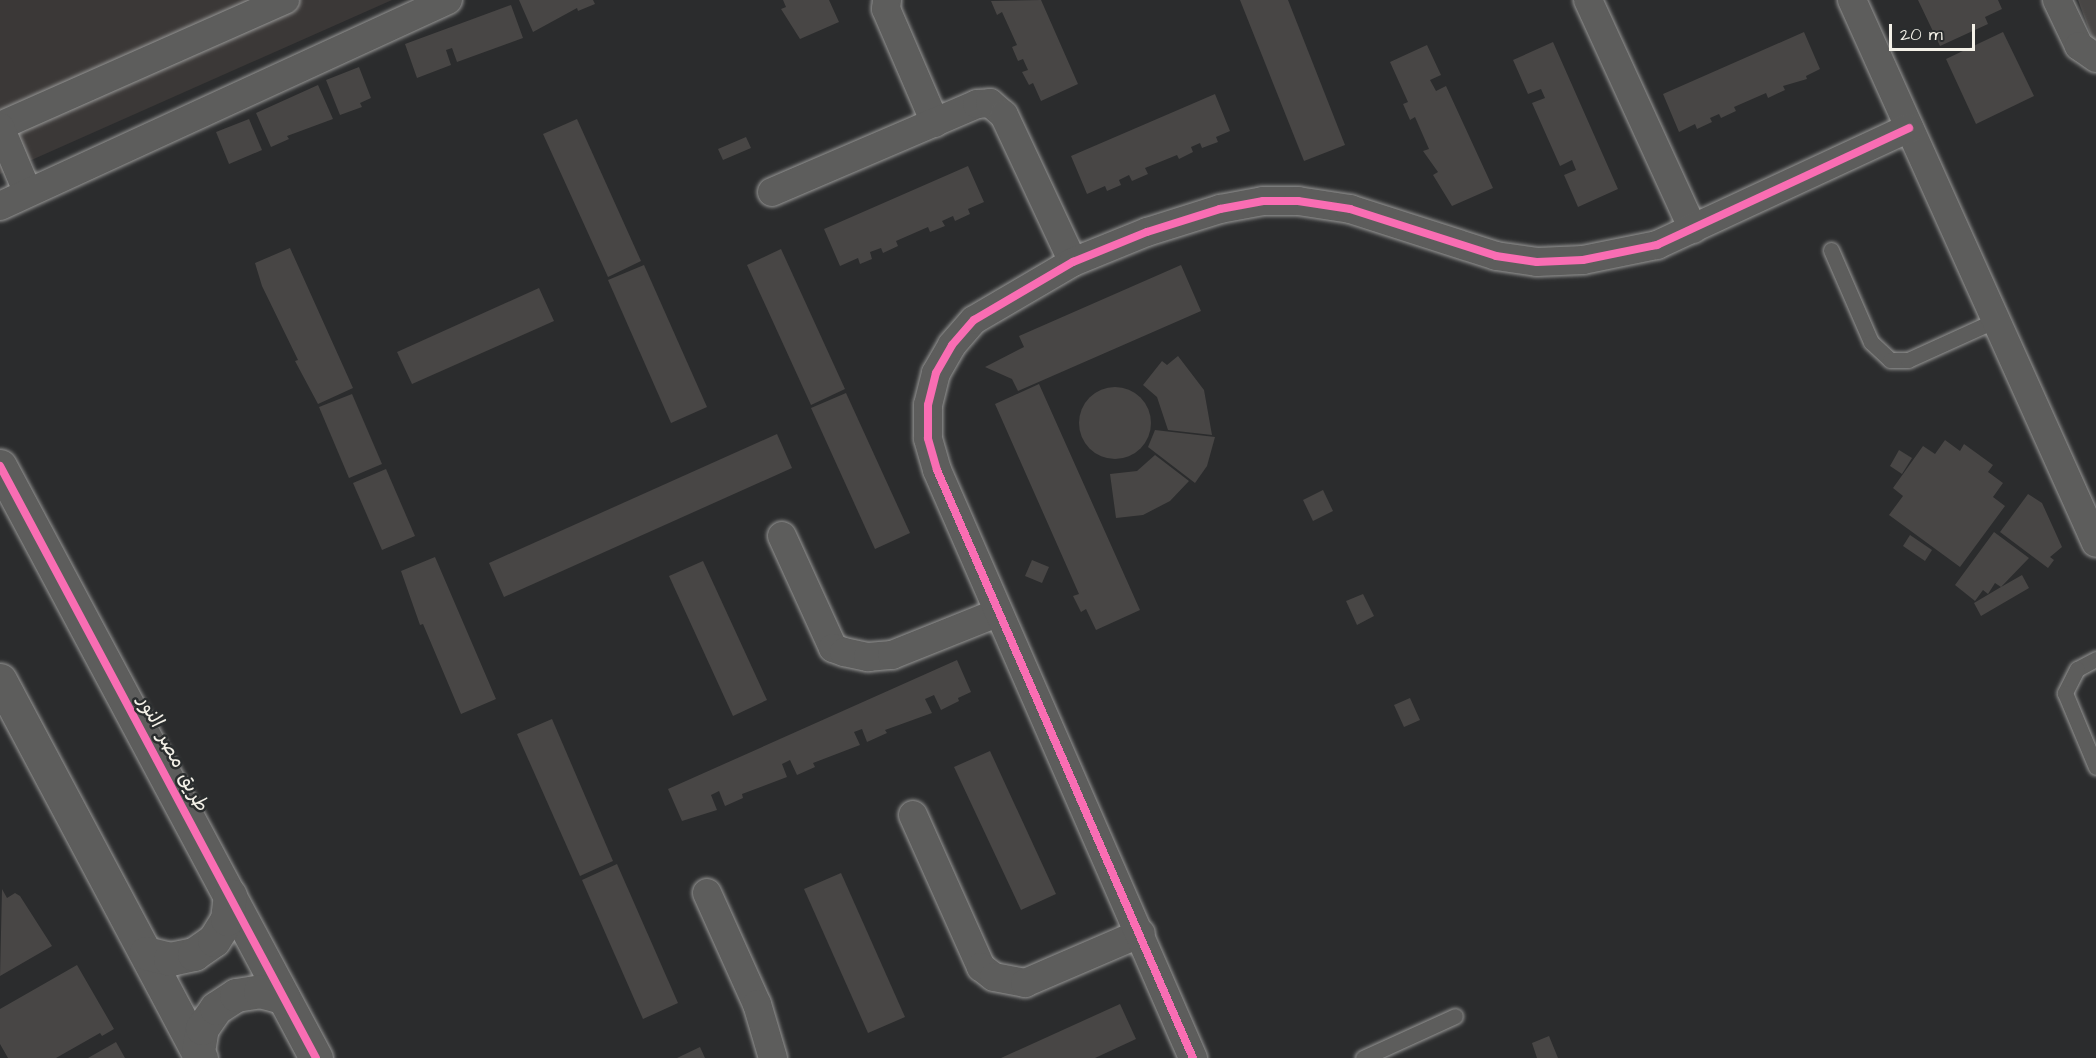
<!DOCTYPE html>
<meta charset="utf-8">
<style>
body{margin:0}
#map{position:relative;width:2096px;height:1058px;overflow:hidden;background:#2b2c2d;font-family:"Architects Daughter","Playpen Sans Arabic",sans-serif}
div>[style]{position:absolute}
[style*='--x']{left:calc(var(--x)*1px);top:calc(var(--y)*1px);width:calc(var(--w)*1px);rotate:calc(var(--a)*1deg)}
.built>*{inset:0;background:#3b3837}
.building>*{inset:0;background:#484645}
.round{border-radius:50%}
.roads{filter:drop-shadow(0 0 2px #979796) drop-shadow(0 0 2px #979796)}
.lane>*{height:15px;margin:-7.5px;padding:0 7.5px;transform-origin:7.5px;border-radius:7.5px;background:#5d5d5c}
.street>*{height:28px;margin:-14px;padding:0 14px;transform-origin:14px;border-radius:14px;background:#5d5d5c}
.secondary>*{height:33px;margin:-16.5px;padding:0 16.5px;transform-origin:16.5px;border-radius:16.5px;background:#5d5d5c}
.cycleway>*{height:8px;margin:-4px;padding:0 4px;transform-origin:4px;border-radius:4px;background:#f96db3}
span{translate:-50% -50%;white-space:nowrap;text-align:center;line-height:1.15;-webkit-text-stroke:5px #2a2d2e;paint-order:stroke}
.street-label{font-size:20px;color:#f4f1e8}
.scale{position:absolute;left:1889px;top:24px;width:86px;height:27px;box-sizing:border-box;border:3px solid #f4f1e8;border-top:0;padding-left:8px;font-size:18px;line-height:21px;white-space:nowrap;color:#f4f1e8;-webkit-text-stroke:4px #2a2d2e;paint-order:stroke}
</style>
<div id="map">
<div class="built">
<i style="clip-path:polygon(0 0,392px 0,0 174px)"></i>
</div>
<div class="building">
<i style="clip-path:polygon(519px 0,593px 0,595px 4px,578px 11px,577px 8px,533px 32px)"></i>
<i style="clip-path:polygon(783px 0,829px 0,839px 22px,800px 39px,781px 9px,786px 7px)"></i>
<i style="clip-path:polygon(1041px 0,1078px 84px,1041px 101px,1033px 83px,1029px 85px,1022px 72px,1028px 70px,1023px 59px,1018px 61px,1012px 47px,1017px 45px,1002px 12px,997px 15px,991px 1px)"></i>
<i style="clip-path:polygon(1240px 0,1288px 0,1345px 145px,1304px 161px)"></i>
<i style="clip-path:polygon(1918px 0,1998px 0,2002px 9px,1985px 17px,1988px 24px,1940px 46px)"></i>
<i style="clip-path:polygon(2078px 0,2096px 0,2096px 49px)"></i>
<i style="clip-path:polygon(511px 5px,523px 38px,457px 62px,452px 48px,446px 50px,451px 65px,417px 78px,405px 44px)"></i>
<i style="clip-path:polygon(1804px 32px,1820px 69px,1806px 76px,1807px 79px,1783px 86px,1785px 90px,1768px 98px,1766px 93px,1734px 107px,1736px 111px,1721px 118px,1719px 114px,1710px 118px,1712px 122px,1697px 129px,1695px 124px,1679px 132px,1663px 94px)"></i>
<i style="clip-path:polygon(2003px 32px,2034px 96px,1976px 124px,1946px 59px)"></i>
<i style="clip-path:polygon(1553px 42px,1618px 189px,1578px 207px,1564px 175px,1576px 170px,1572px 160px,1560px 166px,1532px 103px,1545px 98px,1541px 89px,1528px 94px,1513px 60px)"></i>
<i style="clip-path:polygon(1427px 45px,1441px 75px,1430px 80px,1436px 91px,1446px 86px,1493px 188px,1452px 206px,1433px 175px,1438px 172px,1423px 151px,1429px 149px,1415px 117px,1410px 120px,1403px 104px,1408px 102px,1390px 62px)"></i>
<i style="clip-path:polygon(359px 67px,371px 98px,360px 103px,362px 107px,340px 115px,326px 80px)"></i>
<i style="clip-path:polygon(318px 85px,333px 119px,287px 136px,289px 139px,271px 147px,256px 113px)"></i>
<i style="clip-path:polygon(1215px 94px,1230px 131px,1216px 137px,1218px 142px,1202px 148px,1200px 143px,1191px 147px,1193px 152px,1179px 159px,1177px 155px,1145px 168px,1148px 174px,1132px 181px,1129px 175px,1119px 180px,1121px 185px,1107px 191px,1105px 186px,1087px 194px,1071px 156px)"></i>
<i style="clip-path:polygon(249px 119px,262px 150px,229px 164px,216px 132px)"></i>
<i style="clip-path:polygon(577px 119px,641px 261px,608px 277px,543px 134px)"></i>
<i style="clip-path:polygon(746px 137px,751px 148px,723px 160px,718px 149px)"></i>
<i style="clip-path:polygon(968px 166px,984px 202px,968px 209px,970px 214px,955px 221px,953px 216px,942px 221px,945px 226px,930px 232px,928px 227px,896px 241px,898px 246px,883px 253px,881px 248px,870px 252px,872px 259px,860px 264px,858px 258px,840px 266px,824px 229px)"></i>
<i style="clip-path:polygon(290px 248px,353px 388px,318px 404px,295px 361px,298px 360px,262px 286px,255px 263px)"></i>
<i style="clip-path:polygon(781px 249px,845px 389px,811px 405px,747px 265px)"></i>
<i style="clip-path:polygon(644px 265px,707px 407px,671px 423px,608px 280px)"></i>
<i style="clip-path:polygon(1181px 265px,1201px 311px,1018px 391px,1012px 379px,985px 367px,1024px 347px,1019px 336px)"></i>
<i style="clip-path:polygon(539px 288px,554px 321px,412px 384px,397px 352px)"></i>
<i style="clip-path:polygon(1178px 356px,1204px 390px,1212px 435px,1168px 430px,1157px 397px,1143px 385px,1162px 361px,1167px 365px)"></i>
<i style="clip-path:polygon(1039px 384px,1140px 610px,1096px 630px,1086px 609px,1081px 612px,1073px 596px,1079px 594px,995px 404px)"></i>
<i class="round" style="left:1079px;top:387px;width:72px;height:72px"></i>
<i style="clip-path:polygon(846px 393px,910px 533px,875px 549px,811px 408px)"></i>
<i style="clip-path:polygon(352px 394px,382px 464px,349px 478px,319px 407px)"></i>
<i style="clip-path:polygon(1155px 430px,1215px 437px,1207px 466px,1195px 483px,1148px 447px)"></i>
<i style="clip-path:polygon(777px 434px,792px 468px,504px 597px,489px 563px)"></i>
<i style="clip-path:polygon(1945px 440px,1960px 451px,1964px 444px,1993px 465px,1988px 472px,2003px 483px,1993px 497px,2005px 506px,1960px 567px,1889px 515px,1903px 496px,1893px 488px,1923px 446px,1935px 454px)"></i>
<i style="clip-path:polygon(1899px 450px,1912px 458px,1902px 474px,1890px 466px)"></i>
<i style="clip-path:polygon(1155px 455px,1189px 481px,1170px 501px,1143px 515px,1116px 518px,1110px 474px,1137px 471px)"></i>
<i style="clip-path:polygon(386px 469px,415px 536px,382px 550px,353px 483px)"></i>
<i style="clip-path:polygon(1323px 490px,1333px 511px,1313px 521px,1303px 500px)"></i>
<i style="clip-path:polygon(2028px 494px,2042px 503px,2062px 547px,2050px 557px,2054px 560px,2048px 568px,2000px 532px)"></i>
<i style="clip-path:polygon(1994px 532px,2029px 558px,2001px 587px,2022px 575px,2029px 588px,1981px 616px,1974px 603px,2001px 587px,1995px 583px,1988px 594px,1983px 590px,1975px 601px,1955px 585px)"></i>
<i style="clip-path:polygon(1910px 535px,1932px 550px,1925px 561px,1903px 546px)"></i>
<i style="clip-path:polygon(435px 557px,496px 699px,461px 714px,423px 624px,420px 625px,401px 571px)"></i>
<i style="clip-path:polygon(1032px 560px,1049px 567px,1042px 583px,1025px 576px)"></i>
<i style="clip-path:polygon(703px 561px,767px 700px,733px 716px,669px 576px)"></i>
<i style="clip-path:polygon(1363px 594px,1374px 616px,1357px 625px,1346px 601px)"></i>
<i style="clip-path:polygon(957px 660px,971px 692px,958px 698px,959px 701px,941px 710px,934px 695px,925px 699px,932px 713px,885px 730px,887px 733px,867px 742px,862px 729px,854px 732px,860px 745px,813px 763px,815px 767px,797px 775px,790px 760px,782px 764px,787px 777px,742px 794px,743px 798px,725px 806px,719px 791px,711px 795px,717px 810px,682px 821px,668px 789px)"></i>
<i style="clip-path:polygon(1410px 698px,1420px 720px,1404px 727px,1394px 705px)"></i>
<i style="clip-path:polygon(552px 719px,613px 861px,580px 876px,517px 734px)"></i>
<i style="clip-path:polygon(990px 751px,1056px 894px,1021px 910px,954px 767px)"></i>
<i style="clip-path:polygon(617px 864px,678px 1003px,643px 1019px,582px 880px)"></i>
<i style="clip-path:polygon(841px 873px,905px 1017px,868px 1033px,804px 889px)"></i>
<i style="clip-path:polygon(2px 889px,7px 898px,15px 893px,20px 896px,52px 946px,0 976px)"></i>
<i style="clip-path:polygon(77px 965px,114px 1029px,102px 1036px,100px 1033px,56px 1058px,8px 1058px,0 1044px,0 1009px)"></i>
<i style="clip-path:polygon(1120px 1004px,1136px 1039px,1095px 1058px,1001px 1058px)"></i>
<i style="clip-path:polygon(1549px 1036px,1558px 1058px,1537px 1058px,1532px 1043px)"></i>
<i style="clip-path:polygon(116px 1042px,125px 1058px,88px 1058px)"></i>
<i style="clip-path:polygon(700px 1047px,705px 1058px,677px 1058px)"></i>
</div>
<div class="roads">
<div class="lane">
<i style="--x:1831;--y:250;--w:100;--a:66.5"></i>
<i style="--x:1871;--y:342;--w:26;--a:43"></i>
<i style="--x:1890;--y:360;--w:18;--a:0"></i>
<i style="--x:1908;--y:360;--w:97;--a:-24.4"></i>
<i style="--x:2096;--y:659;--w:21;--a:152"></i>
<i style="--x:2077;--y:669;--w:27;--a:117"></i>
<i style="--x:2065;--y:693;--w:80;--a:67.3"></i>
<i style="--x:1363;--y:1058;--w:101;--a:-24.5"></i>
</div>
<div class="street">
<i style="--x:887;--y:0;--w:9;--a:96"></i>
<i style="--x:886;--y:9;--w:124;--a:66.7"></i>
<i style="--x:1588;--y:0;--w:252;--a:65.4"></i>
<i style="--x:1852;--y:0;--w:595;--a:65.8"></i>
<i style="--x:2057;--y:0;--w:51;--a:64.4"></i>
<i style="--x:2079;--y:46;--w:21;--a:35"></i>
<i style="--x:0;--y:126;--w:312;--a:-23.9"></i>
<i style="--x:0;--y:127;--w:69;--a:67.1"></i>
<i style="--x:772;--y:192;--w:223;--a:-23.2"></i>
<i style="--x:977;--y:104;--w:13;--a:-4"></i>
<i style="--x:990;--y:103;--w:18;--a:41"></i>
<i style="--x:1004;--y:115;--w:162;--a:64.9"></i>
<i style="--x:0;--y:206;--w:493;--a:-24.7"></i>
<i style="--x:782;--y:536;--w:123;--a:65.5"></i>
<i style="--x:833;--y:648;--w:12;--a:20"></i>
<i style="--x:844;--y:652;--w:25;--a:12"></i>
<i style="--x:868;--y:657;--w:24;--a:-5"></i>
<i style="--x:892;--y:655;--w:113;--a:-21.8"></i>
<i style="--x:913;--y:815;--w:167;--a:65.9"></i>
<i style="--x:981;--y:967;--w:16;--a:38"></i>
<i style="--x:994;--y:977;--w:32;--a:11"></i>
<i style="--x:1025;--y:983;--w:126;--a:-23.3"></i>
<i style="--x:707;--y:893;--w:122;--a:65.8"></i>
<i style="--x:757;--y:1004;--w:56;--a:73.5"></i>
<i style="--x:1193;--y:1058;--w:641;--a:-113.53"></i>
<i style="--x:937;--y:470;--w:33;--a:-106"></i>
<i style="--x:928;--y:438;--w:33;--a:-90"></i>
<i style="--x:928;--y:405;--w:33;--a:-76"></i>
<i style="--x:936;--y:373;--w:32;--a:-60"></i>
<i style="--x:952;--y:345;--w:33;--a:-49"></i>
<i style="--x:974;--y:320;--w:115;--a:-30.4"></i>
<i style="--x:1073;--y:262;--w:80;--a:-22.1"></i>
<i style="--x:1147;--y:232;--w:77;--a:-17.5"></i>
<i style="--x:1220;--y:209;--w:44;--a:-10.5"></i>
<i style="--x:1263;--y:201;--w:35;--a:0"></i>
<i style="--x:1298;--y:201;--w:53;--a:8.7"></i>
<i style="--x:1350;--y:209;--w:153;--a:17.8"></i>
<i style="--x:1496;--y:256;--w:41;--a:8.3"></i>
<i style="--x:1537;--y:262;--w:46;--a:-2.5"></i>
<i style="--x:1583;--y:260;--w:76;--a:-11.5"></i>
<i style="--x:1657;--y:245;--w:278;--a:-24.9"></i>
</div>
<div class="secondary">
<i style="--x:0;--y:466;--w:671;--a:61.91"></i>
<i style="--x:0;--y:680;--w:428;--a:62"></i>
<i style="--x:146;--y:953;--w:25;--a:14"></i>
<i style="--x:170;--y:959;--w:25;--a:-12"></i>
<i style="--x:194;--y:954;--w:24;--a:-35"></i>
<i style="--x:214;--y:940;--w:25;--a:-58"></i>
<i style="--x:227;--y:919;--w:24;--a:-83"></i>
<i style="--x:198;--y:1052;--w:24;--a:-81"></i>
<i style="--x:202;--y:1028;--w:24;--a:-55"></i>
<i style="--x:216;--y:1008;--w:24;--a:-33"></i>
<i style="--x:236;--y:995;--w:24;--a:-9"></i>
<i style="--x:260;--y:991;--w:24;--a:15"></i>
</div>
</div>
<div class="cycleway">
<i style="--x:0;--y:466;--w:671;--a:61.91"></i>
<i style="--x:1193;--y:1058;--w:641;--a:-113.53"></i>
<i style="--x:937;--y:470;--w:33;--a:-106"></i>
<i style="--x:928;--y:438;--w:33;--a:-90"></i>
<i style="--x:928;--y:405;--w:33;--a:-76"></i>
<i style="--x:936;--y:373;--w:32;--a:-60"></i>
<i style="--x:952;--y:345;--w:33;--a:-49"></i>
<i style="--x:974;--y:320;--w:115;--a:-30.4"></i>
<i style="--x:1073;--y:262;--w:80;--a:-22.1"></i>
<i style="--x:1147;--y:232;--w:77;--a:-17.5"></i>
<i style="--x:1220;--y:209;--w:44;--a:-10.5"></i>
<i style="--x:1263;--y:201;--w:35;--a:0"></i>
<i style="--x:1298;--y:201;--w:53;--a:8.7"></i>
<i style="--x:1350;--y:209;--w:153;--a:17.8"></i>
<i style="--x:1496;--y:256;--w:41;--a:8.3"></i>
<i style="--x:1537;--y:262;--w:46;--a:-2.5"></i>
<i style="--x:1583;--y:260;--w:76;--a:-11.5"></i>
<i style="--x:1657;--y:245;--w:278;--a:-24.9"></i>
</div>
<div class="street-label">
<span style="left:173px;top:754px;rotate:62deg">طريق مصر النور</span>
</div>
<div class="scale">20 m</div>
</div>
